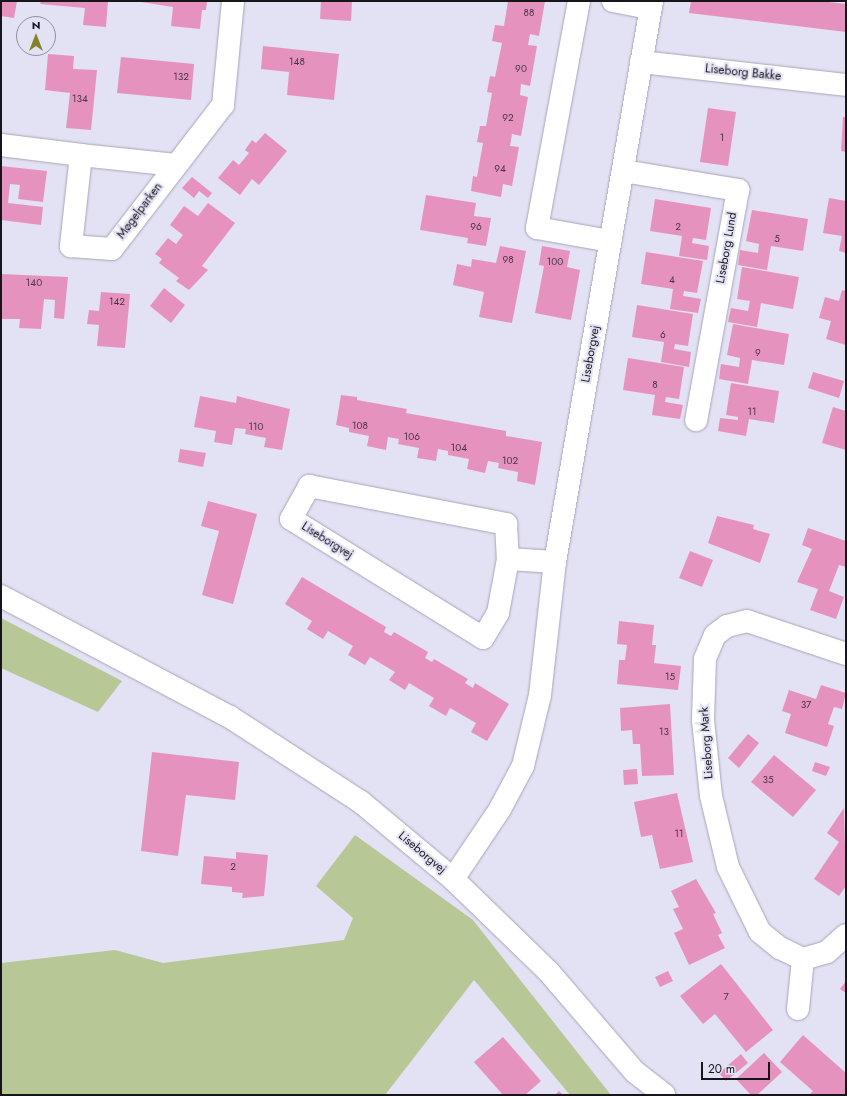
<!DOCTYPE html>
<meta charset="utf-8">
<style>
body{margin:0}
#map{position:relative;width:847px;height:1096px;overflow:hidden;background:#e3e1f4;font-family:Jost,sans-serif}
div>[style]{position:absolute}
[style*='--x']{left:calc(var(--x)*1px);top:calc(var(--y)*1px);width:calc(var(--w)*1px);rotate:calc(var(--a)*1deg)}
.green>*{inset:0;background:#b7c796}
.building>*{inset:0;background:#e593be}
.roads{filter:drop-shadow(0 0 1px #a7a5b7) drop-shadow(0 0 1px #a7a5b7)}
.minor>*{height:22px;margin:-11px;padding:0 11px;transform-origin:11px;border-radius:11px;background:#fff}
span{translate:-50% -50%;white-space:nowrap;text-align:center;line-height:1.15;-webkit-text-stroke:4px #e3e1f4;paint-order:stroke}
.number-label{font-size:10px;color:#4a3444}
.number-label span{-webkit-text-stroke-width:0}
.street-label{font-size:12px;color:#16151c}
.frame{position:absolute;inset:0;border:2px solid #16151c;pointer-events:none}
.north{position:absolute;left:16px;top:16px;width:40px;height:40px;box-sizing:border-box;background:#e3e1f4;border:1px solid #918f9e;border-radius:50%;rotate:0deg;font-size:11px;font-weight:700;line-height:16px;text-align:center;color:#16151c}
.north::after{content:'';display:block;margin:auto;width:14px;height:18px;background:#848129;clip-path:polygon(50% 0,100% 100%,50% 72%,0 100%)}
.scale{position:absolute;left:701px;top:1062px;width:69px;height:18px;box-sizing:border-box;border:2px solid #16151c;border-top:0;padding-left:5px;font-size:12px;line-height:14px;white-space:nowrap;color:#16151c;-webkit-text-stroke:3px #e3e1f4;paint-order:stroke}
</style>
<div id="map">
<div class="green">
<i style="clip-path:polygon(1px 618px,122px 681px,98px 712px,1px 668px)"></i>
<i style="clip-path:polygon(355px 835px,473px 920px,611px 1095px,570px 1095px,474px 980px,385px 1095px,1px 1095px,1px 963px,115px 950px,163px 963px,344px 940px,353px 918px,316px 886px)"></i>
</div>
<div class="building">
<i style="clip-path:polygon(1px 1px,17px 1px,14px 18px,1px 16px)"></i>
<i style="clip-path:polygon(41px 1px,108px 1px,106px 27px,83px 25px,85px 8px,40px 4px)"></i>
<i style="clip-path:polygon(135px 1px,207px 1px,206px 10px,202px 10px,200px 29px,171px 26px,173px 7px)"></i>
<i style="clip-path:polygon(321px 1px,352px 1px,351px 21px,320px 19px)"></i>
<i style="clip-path:polygon(508px 1px,545px 1px,539px 36px,530px 34px,528px 45px,537px 46px,530px 86px,521px 84px,520px 95px,528px 97px,521px 136px,512px 134px,510px 146px,519px 147px,512px 186px,503px 184px,501px 197px,471px 191px,473px 176px,477px 177px,483px 143px,477px 142px,480px 126px,486px 126px,492px 93px,487px 92px,490px 76px,495px 77px,502px 43px,492px 41px,495px 25px,504px 26px)"></i>
<i style="clip-path:polygon(691px 1px,820px 1px,846px 4px,846px 32px,689px 13px)"></i>
<i style="clip-path:polygon(263px 46px,339px 54px,334px 100px,287px 95px,289px 72px,261px 69px)"></i>
<i style="clip-path:polygon(48px 54px,74px 56px,73px 69px,97px 70px,91px 130px,66px 128px,70px 93px,45px 90px)"></i>
<i style="clip-path:polygon(121px 57px,194px 64px,191px 100px,117px 93px)"></i>
<i style="clip-path:polygon(708px 108px,736px 112px,728px 166px,700px 162px)"></i>
<i style="clip-path:polygon(843px 117px,846px 117px,846px 152px,841px 151px)"></i>
<i style="clip-path:polygon(265px 133px,287px 151px,259px 185px,252px 179px,240px 195px,218px 178px,233px 160px,239px 165px,249px 153px,245px 150px,252px 140px,256px 143px)"></i>
<i style="clip-path:polygon(1px 166px,47px 171px,43px 202px,18px 199px,20px 185px,10px 184px,8px 203px,43px 207px,41px 225px,1px 220px)"></i>
<i style="clip-path:polygon(192px 177px,212px 193px,208px 198px,199px 191px,194px 198px,182px 188px)"></i>
<i style="clip-path:polygon(426px 195px,476px 203px,474px 216px,491px 218px,486px 246px,467px 243px,468px 238px,420px 230px)"></i>
<i style="clip-path:polygon(829px 198px,846px 201px,846px 253px,839px 251px,842px 236px,823px 233px)"></i>
<i style="clip-path:polygon(655px 199px,711px 208px,706px 240px,693px 238px,692px 243px,709px 246px,707px 260px,679px 256px,682px 236px,650px 231px)"></i>
<i style="clip-path:polygon(208px 203px,235px 223px,202px 266px,208px 270px,189px 290px,176px 281px,179px 278px,159px 263px,162px 259px,155px 254px,168px 238px,176px 244px,183px 235px,170px 225px,184px 206px,198px 216px)"></i>
<i style="clip-path:polygon(752px 210px,808px 219px,803px 251px,771px 246px,767px 270px,738px 265px,740px 250px,758px 253px,759px 244px,746px 241px)"></i>
<i style="clip-path:polygon(500px 246px,526px 251px,512px 323px,479px 317px,484px 292px,453px 285px,457px 264px,471px 267px,472px 259px,496px 263px)"></i>
<i style="clip-path:polygon(542px 246px,570px 251px,567px 267px,580px 270px,571px 320px,535px 313px,544px 266px,539px 265px)"></i>
<i style="clip-path:polygon(646px 252px,703px 261px,697px 293px,684px 291px,683px 296px,701px 299px,698px 313px,670px 309px,673px 289px,641px 284px)"></i>
<i style="clip-path:polygon(742px 267px,799px 277px,793px 309px,761px 303px,757px 327px,728px 322px,731px 308px,748px 311px,750px 301px,737px 299px)"></i>
<i style="clip-path:polygon(1px 274px,68px 277px,64px 319px,54px 318px,55px 300px,44px 299px,41px 329px,19px 328px,20px 319px,1px 319px)"></i>
<i style="clip-path:polygon(164px 288px,185px 305px,171px 323px,150px 306px)"></i>
<i style="clip-path:polygon(842px 290px,846px 291px,846px 345px,826px 339px,831px 321px,819px 318px,825px 297px,839px 301px)"></i>
<i style="clip-path:polygon(101px 292px,130px 294px,125px 348px,97px 346px,99px 325px,87px 324px,89px 310px,99px 311px)"></i>
<i style="clip-path:polygon(637px 305px,693px 314px,688px 346px,675px 344px,674px 349px,691px 352px,689px 367px,661px 362px,664px 342px,632px 337px)"></i>
<i style="clip-path:polygon(733px 324px,789px 334px,784px 365px,752px 360px,748px 384px,719px 379px,721px 364px,739px 367px,740px 358px,727px 355px)"></i>
<i style="clip-path:polygon(628px 358px,684px 367px,679px 399px,666px 397px,665px 402px,683px 405px,680px 419px,652px 415px,655px 395px,623px 390px)"></i>
<i style="clip-path:polygon(813px 372px,844px 381px,839px 398px,808px 388px)"></i>
<i style="clip-path:polygon(731px 383px,779px 391px,774px 423px,749px 419px,746px 436px,718px 431px,720px 418px,738px 420px,738px 417px,726px 415px)"></i>
<i style="clip-path:polygon(341px 395px,357px 397px,357px 400px,407px 409px,406px 413px,506px 431px,506px 436px,542px 442px,535px 485px,517px 481px,518px 472px,498px 468px,499px 463px,488px 461px,485px 473px,467px 469px,469px 459px,448px 455px,448px 451px,438px 449px,436px 461px,417px 458px,419px 448px,398px 444px,399px 439px,388px 437px,386px 450px,367px 446px,369px 436px,349px 432px,349px 428px,336px 425px)"></i>
<i style="clip-path:polygon(200px 396px,236px 403px,237px 396px,290px 409px,282px 450px,264px 447px,266px 438px,245px 434px,246px 429px,235px 428px,232px 445px,214px 442px,216px 431px,194px 427px)"></i>
<i style="clip-path:polygon(833px 407px,846px 411px,846px 450px,822px 443px)"></i>
<i style="clip-path:polygon(180px 449px,206px 453px,203px 467px,178px 462px)"></i>
<i style="clip-path:polygon(208px 501px,257px 514px,233px 604px,202px 595px,219px 531px,201px 526px)"></i>
<i style="clip-path:polygon(717px 516px,754px 525px,753px 529px,770px 534px,760px 563px,708px 543px)"></i>
<i style="clip-path:polygon(808px 528px,846px 541px,846px 567px,839px 565px,829px 591px,844px 597px,836px 619px,810px 610px,818px 589px,797px 582px,812px 549px,802px 545px)"></i>
<i style="clip-path:polygon(690px 551px,713px 560px,702px 587px,679px 578px)"></i>
<i style="clip-path:polygon(302px 577px,386px 627px,384px 632px,391px 636px,394px 632px,428px 652px,425px 658px,432px 662px,434px 659px,468px 679px,465px 683px,473px 688px,475px 683px,509px 704px,487px 741px,471px 732px,476px 723px,450px 708px,446px 716px,429px 706px,434px 698px,409px 683px,405px 690px,389px 680px,395px 672px,370px 657px,365px 665px,348px 655px,353px 646px,328px 631px,323px 639px,307px 629px,312px 621px,285px 604px)"></i>
<i style="clip-path:polygon(619px 621px,654px 625px,652px 645px,656px 645px,654px 663px,681px 666px,678px 690px,617px 684px,619px 660px,625px 660px,627px 645px,617px 644px)"></i>
<i style="clip-path:polygon(821px 685px,846px 693px,842px 709px,834px 707px,828px 724px,834px 726px,827px 747px,785px 733px,791px 714px,782px 711px,789px 690px,816px 699px)"></i>
<i style="clip-path:polygon(670px 704px,674px 775px,642px 776px,640px 744px,633px 744px,632px 730px,621px 731px,620px 708px)"></i>
<i style="clip-path:polygon(748px 734px,759px 743px,739px 768px,728px 758px)"></i>
<i style="clip-path:polygon(152px 752px,239px 762px,235px 800px,186px 795px,178px 856px,141px 851px)"></i>
<i style="clip-path:polygon(774px 755px,816px 790px,793px 817px,751px 782px)"></i>
<i style="clip-path:polygon(815px 762px,830px 767px,826px 776px,812px 771px)"></i>
<i style="clip-path:polygon(637px 769px,638px 784px,624px 785px,623px 770px)"></i>
<i style="clip-path:polygon(677px 793px,693px 862px,660px 869px,652px 835px,641px 837px,634px 802px)"></i>
<i style="clip-path:polygon(844px 808px,846px 886px,839px 896px,814px 879px,839px 842px,827px 833px)"></i>
<i style="clip-path:polygon(236px 852px,268px 855px,264px 896px,242px 898px,243px 893px,232px 892px,232px 887px,201px 884px,204px 856px,236px 859px)"></i>
<i style="clip-path:polygon(696px 879px,716px 913px,713px 914px,722px 933px,718px 935px,725px 948px,689px 965px,674px 933px,683px 929px,673px 909px,679px 907px,671px 891px)"></i>
<i style="clip-path:polygon(721px 964px,773px 1030px,746px 1052px,715px 1014px,703px 1024px,680px 996px)"></i>
<i style="clip-path:polygon(668px 971px,673px 981px,660px 987px,655px 977px)"></i>
<i style="clip-path:polygon(846px 981px,846px 993px,840px 989px)"></i>
<i style="clip-path:polygon(803px 1035px,846px 1073px,846px 1095px,809px 1095px,813px 1091px,780px 1062px)"></i>
<i style="clip-path:polygon(503px 1037px,541px 1081px,525px 1095px,503px 1095px,474px 1062px)"></i>
<i style="clip-path:polygon(764px 1053px,782px 1072px,757px 1095px,751px 1095px,736px 1079px)"></i>
<i style="clip-path:polygon(741px 1054px,748px 1063px,726px 1081px,719px 1073px)"></i>
<i style="clip-path:polygon(559px 1091px,563px 1095px,555px 1095px)"></i>
</div>
<div class="roads">
<div class="minor">
<i style="--x:579;--y:1;--w:231;--a:100.5"></i>
<i style="--x:537;--y:228;--w:74;--a:10.1"></i>
<i style="--x:613;--y:1;--w:38;--a:11"></i>
<i style="--x:641;--y:62;--w:206;--a:6.4"></i>
<i style="--x:1;--y:145;--w:81;--a:7.1"></i>
<i style="--x:176;--y:165;--w:96;--a:-174"></i>
<i style="--x:81;--y:155;--w:92;--a:96.3"></i>
<i style="--x:71;--y:246;--w:41;--a:4.2"></i>
<i style="--x:112;--y:249;--w:182;--a:-52.4"></i>
<i style="--x:223;--y:105;--w:104;--a:-84.5"></i>
<i style="--x:623;--y:171;--w:117;--a:9.4"></i>
<i style="--x:738;--y:190;--w:234;--a:100.3"></i>
<i style="--x:508;--y:559;--w:55;--a:100.5"></i>
<i style="--x:498;--y:613;--w:29;--a:121"></i>
<i style="--x:483;--y:638;--w:226;--a:-148.2"></i>
<i style="--x:291;--y:519;--w:38;--a:-61"></i>
<i style="--x:309;--y:486;--w:201;--a:10.9"></i>
<i style="--x:506;--y:524;--w:35;--a:87"></i>
<i style="--x:508;--y:559;--w:47;--a:3.7"></i>
<i style="--x:1;--y:596;--w:259;--a:27.9"></i>
<i style="--x:230;--y:717;--w:156;--a:33"></i>
<i style="--x:361;--y:802;--w:120;--a:39.9"></i>
<i style="--x:453;--y:879;--w:132;--a:44.1"></i>
<i style="--x:548;--y:971;--w:133;--a:49.3"></i>
<i style="--x:635;--y:1072;--w:37;--a:38"></i>
<i style="--x:846;--y:654;--w:104;--a:-161.6"></i>
<i style="--x:747;--y:621;--w:21;--a:166"></i>
<i style="--x:727;--y:626;--w:15;--a:143"></i>
<i style="--x:715;--y:635;--w:26;--a:113"></i>
<i style="--x:705;--y:659;--w:61;--a:91.9"></i>
<i style="--x:703;--y:720;--w:76;--a:84"></i>
<i style="--x:711;--y:796;--w:73;--a:76.5"></i>
<i style="--x:728;--y:867;--w:72;--a:63.8"></i>
<i style="--x:760;--y:932;--w:26;--a:39"></i>
<i style="--x:780;--y:948;--w:25;--a:26"></i>
<i style="--x:803;--y:959;--w:25;--a:-16"></i>
<i style="--x:827;--y:952;--w:25;--a:-42"></i>
<i style="--x:453;--y:879;--w:84;--a:-56.1"></i>
<i style="--x:500;--y:809;--w:49;--a:-61.9"></i>
<i style="--x:523;--y:766;--w:73;--a:-76.5"></i>
<i style="--x:540;--y:695;--w:134;--a:-83.6"></i>
<i style="--x:555;--y:562;--w:569;--a:-80.19"></i>
<i style="--x:798;--y:1009;--w:50;--a:-84.3"></i>
</div>
</div>
<div class="number-label">
<span style="left:529px;top:13px">88</span>
<span style="left:297px;top:62px">148</span>
<span style="left:521px;top:69px">90</span>
<span style="left:181px;top:77px">132</span>
<span style="left:80px;top:99px">134</span>
<span style="left:508px;top:118px">92</span>
<span style="left:722px;top:138px">1</span>
<span style="left:500px;top:169px">94</span>
<span style="left:476px;top:227px">96</span>
<span style="left:678px;top:227px">2</span>
<span style="left:777px;top:239px">5</span>
<span style="left:508px;top:260px">98</span>
<span style="left:555px;top:262px">100</span>
<span style="left:672px;top:280px">4</span>
<span style="left:34px;top:283px">140</span>
<span style="left:117px;top:302px">142</span>
<span style="left:663px;top:335px">6</span>
<span style="left:758px;top:353px">9</span>
<span style="left:655px;top:385px">8</span>
<span style="left:752px;top:412px">11</span>
<span style="left:360px;top:426px">108</span>
<span style="left:256px;top:427px">110</span>
<span style="left:412px;top:437px">106</span>
<span style="left:459px;top:448px">104</span>
<span style="left:510px;top:461px">102</span>
<span style="left:670px;top:677px">15</span>
<span style="left:806px;top:705px">37</span>
<span style="left:664px;top:732px">13</span>
<span style="left:768px;top:780px">35</span>
<span style="left:679px;top:834px">11</span>
<span style="left:233px;top:867px">2</span>
<span style="left:726px;top:997px">7</span>
</div>
<div class="street-label">
<span style="left:743px;top:73px;rotate:6deg">Liseborg Bakke</span>
<span style="left:140px;top:211px;rotate:-53deg">Møgelparken</span>
<span style="left:727px;top:248px;rotate:-80deg">Liseborg Lund</span>
<span style="left:591px;top:354px;rotate:-80deg">Liseborgvej</span>
<span style="left:327px;top:541px;rotate:32deg">Liseborgvej</span>
<span style="left:707px;top:743px;rotate:-94deg">Liseborg Mark</span>
<span style="left:422px;top:853px;rotate:40deg">Liseborgvej</span>
</div>
<div class="frame"></div>
<div class="north">N</div>
<div class="scale">20 m</div>
</div>
